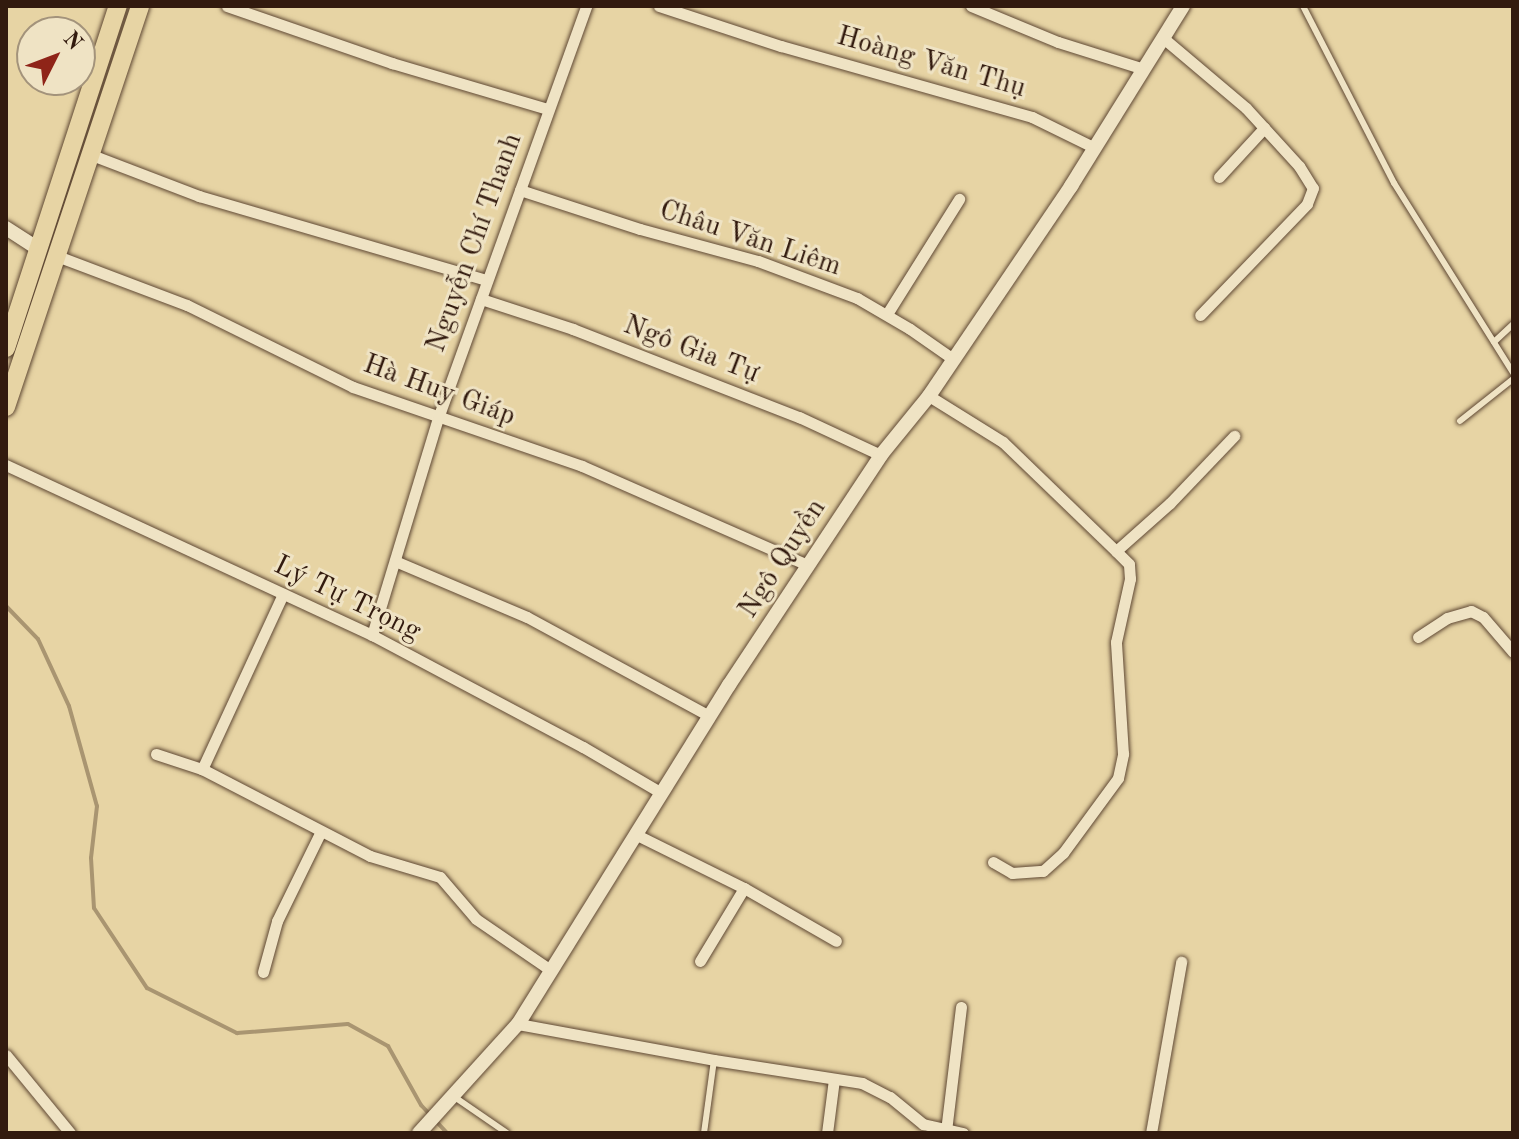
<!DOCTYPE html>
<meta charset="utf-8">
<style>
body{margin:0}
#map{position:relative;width:1519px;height:1139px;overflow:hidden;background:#e7d4a4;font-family:"Old Standard TT",serif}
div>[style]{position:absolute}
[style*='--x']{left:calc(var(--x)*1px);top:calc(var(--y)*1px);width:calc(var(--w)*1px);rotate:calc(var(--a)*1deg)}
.stream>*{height:4px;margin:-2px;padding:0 2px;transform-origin:2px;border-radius:2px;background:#a99571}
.roads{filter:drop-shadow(0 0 2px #5f4834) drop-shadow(0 0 2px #5f4834)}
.service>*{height:6px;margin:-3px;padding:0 3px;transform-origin:3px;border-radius:3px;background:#efe3c4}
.minor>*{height:11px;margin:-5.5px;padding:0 5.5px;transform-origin:5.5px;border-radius:5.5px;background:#efe3c4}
.tertiary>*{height:14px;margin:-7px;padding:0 7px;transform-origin:7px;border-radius:7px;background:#efe3c4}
.primary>*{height:18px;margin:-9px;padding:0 9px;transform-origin:9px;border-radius:9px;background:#e7d4a4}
span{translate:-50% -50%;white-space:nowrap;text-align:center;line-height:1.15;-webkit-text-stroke:6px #efe3c4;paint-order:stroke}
.street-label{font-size:28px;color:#321a0e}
.frame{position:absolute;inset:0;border:8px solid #321a0e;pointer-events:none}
.north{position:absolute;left:16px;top:16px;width:80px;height:80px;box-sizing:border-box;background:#efe3c4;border:2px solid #a3937b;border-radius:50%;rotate:48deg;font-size:22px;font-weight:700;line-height:32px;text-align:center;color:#321a0e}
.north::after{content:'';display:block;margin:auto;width:28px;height:36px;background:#8f2418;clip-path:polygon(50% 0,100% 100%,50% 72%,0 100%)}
</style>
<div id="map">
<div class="stream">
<i style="--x:6;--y:606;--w:46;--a:45.9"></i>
<i style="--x:38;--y:639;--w:74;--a:65.2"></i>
<i style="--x:69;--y:706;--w:104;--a:74.4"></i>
<i style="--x:97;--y:806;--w:52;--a:96.6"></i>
<i style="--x:91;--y:858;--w:50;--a:86.6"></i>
<i style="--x:94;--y:908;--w:96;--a:56.5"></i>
<i style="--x:147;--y:988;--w:101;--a:26.6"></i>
<i style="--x:237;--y:1033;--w:111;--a:-4.6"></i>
<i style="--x:348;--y:1024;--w:46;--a:28.8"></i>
<i style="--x:388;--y:1046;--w:68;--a:60.8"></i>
<i style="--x:421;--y:1105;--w:38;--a:47"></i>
</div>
<div class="roads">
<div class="service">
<i style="--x:1303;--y:6;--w:199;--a:62.8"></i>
<i style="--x:1394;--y:183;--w:224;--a:57.9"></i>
<i style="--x:1494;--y:342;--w:26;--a:-43"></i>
<i style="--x:1460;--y:421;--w:68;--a:-38.4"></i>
<i style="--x:453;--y:1096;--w:65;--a:34.4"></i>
<i style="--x:704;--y:1133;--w:74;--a:-82.2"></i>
</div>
<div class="minor">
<i style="--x:227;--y:6;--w:175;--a:19.1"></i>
<i style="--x:392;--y:63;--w:162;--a:16.5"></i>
<i style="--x:659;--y:6;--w:128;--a:18.2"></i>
<i style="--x:781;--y:46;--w:261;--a:15.8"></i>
<i style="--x:1032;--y:117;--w:70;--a:26.2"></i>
<i style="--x:971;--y:6;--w:94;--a:22.5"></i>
<i style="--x:1058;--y:42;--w:90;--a:17.4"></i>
<i style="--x:1162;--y:37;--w:110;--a:40.2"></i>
<i style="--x:1246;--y:108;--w:79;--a:47.6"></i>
<i style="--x:1299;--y:166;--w:26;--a:58"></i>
<i style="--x:1313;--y:188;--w:17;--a:111"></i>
<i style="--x:1307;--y:204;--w:154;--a:133.9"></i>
<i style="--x:92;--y:155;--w:115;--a:21"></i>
<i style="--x:199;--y:196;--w:300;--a:16.3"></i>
<i style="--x:1219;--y:177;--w:67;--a:-47.4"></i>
<i style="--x:520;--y:190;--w:126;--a:18"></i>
<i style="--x:640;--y:229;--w:122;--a:15.2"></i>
<i style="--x:758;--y:261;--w:106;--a:20.5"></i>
<i style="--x:857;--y:298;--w:61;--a:30.3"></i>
<i style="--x:910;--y:329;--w:52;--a:34.9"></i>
<i style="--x:57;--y:256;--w:139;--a:20.7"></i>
<i style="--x:187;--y:305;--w:185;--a:26.3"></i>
<i style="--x:353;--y:387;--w:242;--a:19"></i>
<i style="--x:582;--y:466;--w:247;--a:23.7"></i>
<i style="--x:481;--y:299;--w:97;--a:18.1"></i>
<i style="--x:573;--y:329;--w:243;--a:21.3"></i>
<i style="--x:799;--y:417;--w:90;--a:24.9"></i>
<i style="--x:887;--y:314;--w:136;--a:-57.9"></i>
<i style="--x:929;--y:396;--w:87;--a:31.9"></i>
<i style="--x:1003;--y:442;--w:157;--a:44"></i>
<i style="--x:6;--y:465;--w:404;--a:24.9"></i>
<i style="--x:372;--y:635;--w:239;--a:28"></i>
<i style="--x:583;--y:747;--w:89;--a:30.3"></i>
<i style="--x:395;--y:561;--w:143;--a:23"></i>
<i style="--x:527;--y:617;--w:207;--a:28.5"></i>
<i style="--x:283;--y:594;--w:193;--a:114.8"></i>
<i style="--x:202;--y:769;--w:189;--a:27.4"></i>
<i style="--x:370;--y:856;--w:73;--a:16.7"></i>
<i style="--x:440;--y:877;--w:55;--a:49.4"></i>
<i style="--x:476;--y:919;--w:88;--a:34.4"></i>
<i style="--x:372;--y:635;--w:227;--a:-73.1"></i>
<i style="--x:438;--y:418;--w:438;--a:-70.2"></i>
<i style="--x:1418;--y:637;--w:35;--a:-33"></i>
<i style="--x:1447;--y:618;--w:25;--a:-16"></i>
<i style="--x:1471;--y:611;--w:13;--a:27"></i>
<i style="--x:1483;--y:617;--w:46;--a:49.4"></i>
<i style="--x:156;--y:754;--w:48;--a:18.1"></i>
<i style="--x:635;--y:834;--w:122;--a:26.4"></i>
<i style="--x:744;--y:888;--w:106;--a:29.9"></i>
<i style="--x:993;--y:862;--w:22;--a:30"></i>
<i style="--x:1012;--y:873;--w:31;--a:-4"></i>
<i style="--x:1043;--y:871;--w:27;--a:-42"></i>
<i style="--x:1063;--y:853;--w:93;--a:-53.7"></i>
<i style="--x:1118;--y:778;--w:25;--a:-78"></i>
<i style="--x:1123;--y:754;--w:112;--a:-93.6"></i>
<i style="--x:1116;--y:642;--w:65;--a:-77.5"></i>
<i style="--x:1130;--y:579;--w:15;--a:-94"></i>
<i style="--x:1129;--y:564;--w:18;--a:-135"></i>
<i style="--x:1116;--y:551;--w:72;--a:-41.6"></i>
<i style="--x:1170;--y:503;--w:93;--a:-46.3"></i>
<i style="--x:700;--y:961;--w:85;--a:-58.9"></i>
<i style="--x:263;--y:972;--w:53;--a:-74.6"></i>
<i style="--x:277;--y:921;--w:100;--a:-63.9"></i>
<i style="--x:518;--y:1024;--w:199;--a:10.4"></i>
<i style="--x:714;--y:1060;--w:150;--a:8.8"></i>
<i style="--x:862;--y:1083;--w:31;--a:27"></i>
<i style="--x:890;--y:1097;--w:43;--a:39.3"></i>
<i style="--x:923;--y:1124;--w:41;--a:12.7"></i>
<i style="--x:6;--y:1055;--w:101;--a:50.6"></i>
<i style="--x:946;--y:1131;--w:125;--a:-83.1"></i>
<i style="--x:827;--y:1133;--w:54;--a:-82.6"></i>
<i style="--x:1151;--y:1133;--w:174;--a:-80"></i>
</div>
<div class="tertiary">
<i style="--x:6;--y:228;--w:38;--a:33"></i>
<i style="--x:419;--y:1133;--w:147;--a:-47.8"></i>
<i style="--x:518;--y:1024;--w:399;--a:-58.1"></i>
<i style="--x:729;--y:685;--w:276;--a:-56.5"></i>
<i style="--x:881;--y:455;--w:76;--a:-50.9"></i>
<i style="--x:929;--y:396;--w:254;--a:-55.9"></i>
<i style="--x:1071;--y:186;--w:212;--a:-58.1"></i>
</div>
<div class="primary">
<i style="--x:6;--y:348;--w:360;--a:-71.9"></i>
<i style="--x:6;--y:407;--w:423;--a:-71.5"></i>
</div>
</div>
<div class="street-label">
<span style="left:931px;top:63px;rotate:16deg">Hoàng Văn Thụ</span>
<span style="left:750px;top:239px;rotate:18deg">Châu Văn Liêm</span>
<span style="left:475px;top:243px;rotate:-70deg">Nguyễn Chí Thanh</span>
<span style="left:691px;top:350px;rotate:21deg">Ngô Gia Tự</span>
<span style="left:439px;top:391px;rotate:20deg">Hà Huy Giáp</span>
<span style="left:783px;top:559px;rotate:-57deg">Ngô Quyền</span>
<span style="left:347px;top:599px;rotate:26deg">Lý Tự Trọng</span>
</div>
<div class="frame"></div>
<div class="north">N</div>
</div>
